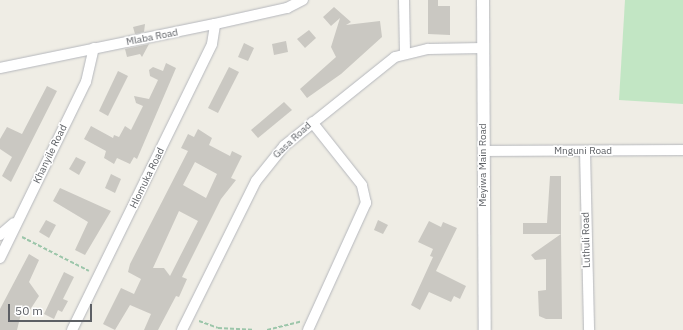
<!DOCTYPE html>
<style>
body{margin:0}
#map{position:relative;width:683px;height:330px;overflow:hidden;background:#efede5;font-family:"IBM Plex Sans",sans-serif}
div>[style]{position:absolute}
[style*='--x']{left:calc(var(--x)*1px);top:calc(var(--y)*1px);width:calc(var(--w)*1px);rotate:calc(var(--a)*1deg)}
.green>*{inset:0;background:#c2e6c4}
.building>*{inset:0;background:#cac8c2}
.path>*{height:2px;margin-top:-1px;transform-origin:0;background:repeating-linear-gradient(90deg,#9cc6aa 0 4px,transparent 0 6px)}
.roads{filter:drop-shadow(0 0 1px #b5b7bc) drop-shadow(0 0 1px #b5b7bc)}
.minor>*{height:10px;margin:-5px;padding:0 5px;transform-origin:5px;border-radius:5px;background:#fff}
.tertiary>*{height:12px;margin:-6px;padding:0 6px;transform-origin:6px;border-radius:6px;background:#fff}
span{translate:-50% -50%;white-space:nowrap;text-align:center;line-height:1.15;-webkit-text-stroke:3px #fff;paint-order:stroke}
.street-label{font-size:10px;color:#5d6065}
.scale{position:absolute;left:8px;top:304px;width:84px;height:18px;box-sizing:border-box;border:2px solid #5d6065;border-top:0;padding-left:5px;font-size:12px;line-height:14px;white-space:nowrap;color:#5d6065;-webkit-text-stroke:3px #fff;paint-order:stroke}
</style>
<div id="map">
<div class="green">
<i style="clip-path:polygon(625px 0,683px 0,683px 104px,619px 100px)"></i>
</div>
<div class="building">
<i style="clip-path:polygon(428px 0,438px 0,438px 6px,450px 6px,450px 35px,428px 34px)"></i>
<i style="clip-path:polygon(334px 7px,351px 22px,346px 25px,380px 21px,382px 37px,341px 74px,307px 98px,300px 89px,336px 57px,331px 47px,340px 18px,331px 26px,323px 17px)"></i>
<i style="clip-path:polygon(145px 24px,144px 32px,135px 34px,133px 27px)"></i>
<i style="clip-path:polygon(309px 30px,316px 38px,305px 48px,297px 39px)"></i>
<i style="clip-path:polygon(286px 41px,288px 52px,274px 55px,272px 44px)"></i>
<i style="clip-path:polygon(244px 43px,254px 48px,248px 61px,238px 57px)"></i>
<i style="clip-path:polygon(149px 44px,142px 57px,140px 54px,127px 57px,125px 49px)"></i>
<i style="clip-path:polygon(166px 63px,176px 68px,137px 159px,134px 157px,130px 164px,117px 158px,114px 164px,104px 158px,106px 151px,84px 139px,91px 126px,113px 138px,114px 135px,119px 137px,125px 126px,131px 130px,143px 106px,136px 103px,134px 96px,149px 99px,158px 80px,150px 76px,149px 70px,153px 67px,163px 71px)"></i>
<i style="clip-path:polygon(229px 67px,239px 72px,218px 113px,208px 108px)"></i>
<i style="clip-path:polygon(118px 71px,128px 76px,108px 116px,99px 111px)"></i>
<i style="clip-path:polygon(47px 86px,57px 91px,11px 182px,2px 176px,12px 157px,0 149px,0 139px,7px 127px,22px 134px)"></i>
<i style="clip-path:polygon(284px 102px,292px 110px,258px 138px,251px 130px)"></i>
<i style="clip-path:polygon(evenodd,198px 129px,212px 138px,209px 145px,230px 156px,232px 151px,242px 156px,231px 178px,236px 180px,221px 199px,182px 277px,187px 279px,179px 297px,176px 296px,158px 330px,144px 330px,151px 314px,130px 305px,115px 330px,103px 324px,121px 288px,134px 294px,141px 279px,128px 272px,130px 264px,188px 151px,181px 148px,188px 134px,194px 137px,198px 129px,195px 162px,217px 174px,206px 198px,183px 185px,195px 162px,198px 129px,179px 211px,198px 221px,170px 276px,164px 268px,153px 268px,179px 211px)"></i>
<i style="clip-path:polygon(76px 157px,86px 162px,79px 175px,69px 169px)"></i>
<i style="clip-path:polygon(111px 174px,121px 179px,115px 193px,105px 188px)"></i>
<i style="clip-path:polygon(550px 176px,561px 176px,561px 234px,523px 234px,523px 223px,547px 223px)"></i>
<i style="clip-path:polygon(60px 188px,111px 211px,85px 255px,75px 250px,88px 222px,53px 201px)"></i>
<i style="clip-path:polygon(46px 220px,56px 225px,49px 238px,39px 232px)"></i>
<i style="clip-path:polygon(378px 220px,388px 225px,383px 234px,374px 230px)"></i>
<i style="clip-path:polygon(429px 221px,441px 227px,443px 222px,457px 228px,436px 271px,466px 286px,460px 299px,454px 296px,451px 302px,429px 292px,420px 310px,411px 305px,433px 257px,430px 256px,433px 249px,418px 242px)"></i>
<i style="clip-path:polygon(561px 234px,562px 319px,546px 319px,539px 316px,538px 291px,546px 290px,546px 259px,535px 260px,531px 255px)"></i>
<i style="clip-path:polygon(29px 254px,39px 260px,29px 282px,39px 296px,28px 313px,22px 310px,17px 330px,0 330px,0 309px)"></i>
<i style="clip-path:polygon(64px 272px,74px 277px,63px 299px,68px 301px,62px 312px,58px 310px,54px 319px,44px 314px)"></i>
</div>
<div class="path">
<i style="--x:22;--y:237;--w:75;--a:26.9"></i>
<i style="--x:199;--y:321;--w:20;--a:20"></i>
<i style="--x:218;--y:328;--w:35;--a:3"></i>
<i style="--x:267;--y:330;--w:36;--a:-14"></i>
</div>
<div class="roads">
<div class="minor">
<i style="--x:404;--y:0;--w:53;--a:88.9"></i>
<i style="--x:0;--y:68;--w:219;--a:-11.6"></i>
<i style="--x:215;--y:24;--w:74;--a:-12.5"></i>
<i style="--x:287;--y:8;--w:18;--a:-27"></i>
<i style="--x:483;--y:151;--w:200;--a:-0.3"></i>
<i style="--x:585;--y:151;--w:179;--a:88.7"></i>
<i style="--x:0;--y:235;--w:18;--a:-41"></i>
<i style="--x:0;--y:258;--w:196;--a:-64"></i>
<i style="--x:86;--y:82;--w:35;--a:-77"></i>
<i style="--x:72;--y:330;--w:318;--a:-63.9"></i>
<i style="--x:212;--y:44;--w:20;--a:-81"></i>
<i style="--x:182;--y:330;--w:166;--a:-63.6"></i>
<i style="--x:256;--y:181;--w:45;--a:-51.3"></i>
<i style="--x:284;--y:146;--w:142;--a:-38.7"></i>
<i style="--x:395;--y:57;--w:34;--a:-14"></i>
<i style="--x:428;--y:49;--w:55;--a:-1"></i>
<i style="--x:308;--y:330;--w:140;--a:-65.5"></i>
<i style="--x:366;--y:203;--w:18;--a:-103"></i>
<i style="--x:362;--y:185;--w:80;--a:-128.4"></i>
</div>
<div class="tertiary">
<i style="--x:483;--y:0;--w:330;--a:89.7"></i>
</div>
</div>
<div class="street-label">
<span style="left:152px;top:37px;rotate:-11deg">Mlaba Road</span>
<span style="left:292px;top:140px;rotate:-43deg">Gasa Road</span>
<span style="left:583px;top:151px">Mnguni Road</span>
<span style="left:50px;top:154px;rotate:-64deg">Khanyile Road</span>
<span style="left:483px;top:165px;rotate:-90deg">Meyiwa Main Road</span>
<span style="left:147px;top:178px;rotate:-64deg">Hlomuka Road</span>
<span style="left:586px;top:240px;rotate:-91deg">Luthuli Road</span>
</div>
<div class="scale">50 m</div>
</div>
